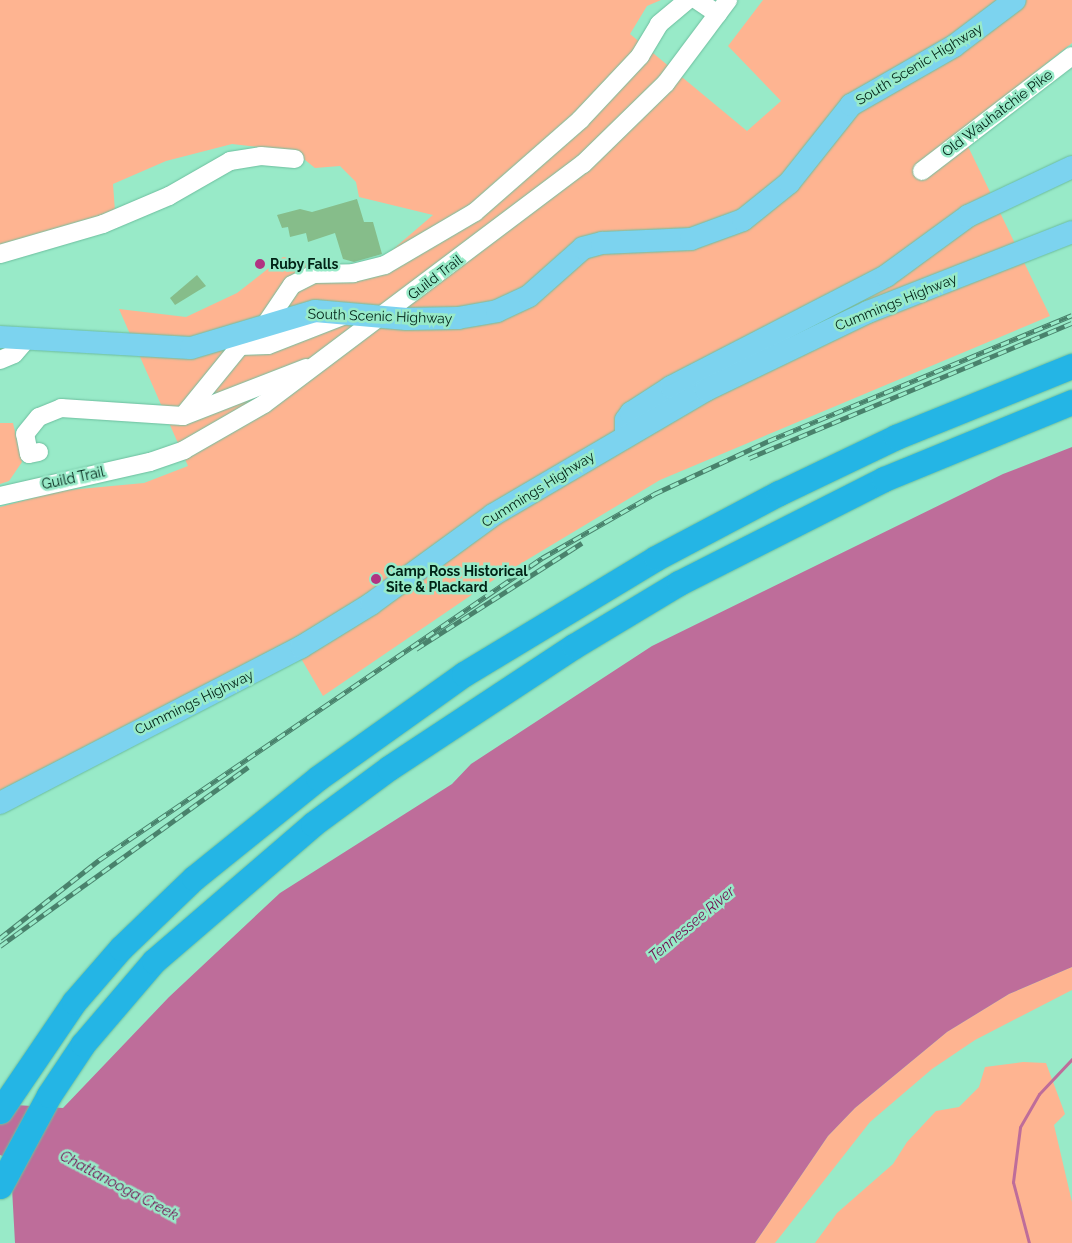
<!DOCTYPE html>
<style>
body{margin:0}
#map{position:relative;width:1072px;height:1243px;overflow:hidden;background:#98eac8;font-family:Raleway,sans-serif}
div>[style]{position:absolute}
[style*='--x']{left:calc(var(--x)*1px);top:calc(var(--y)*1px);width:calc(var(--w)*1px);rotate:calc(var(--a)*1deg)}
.green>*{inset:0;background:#feb491}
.water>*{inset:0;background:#be6d9a}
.stream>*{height:3px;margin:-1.5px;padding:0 1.5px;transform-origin:1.5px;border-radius:1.5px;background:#be6d9a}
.building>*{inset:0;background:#86bd8a}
.roads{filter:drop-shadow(0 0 1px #6dbe9e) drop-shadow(0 0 1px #6dbe9e)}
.minor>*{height:18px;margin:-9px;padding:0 9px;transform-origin:9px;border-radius:9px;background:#fff}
.major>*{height:22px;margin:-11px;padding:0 11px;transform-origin:11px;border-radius:11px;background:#7cd3ef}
.highway>*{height:25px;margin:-12.5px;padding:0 12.5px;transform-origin:12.5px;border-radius:12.5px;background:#24b5e5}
.rail>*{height:5px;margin-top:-2.5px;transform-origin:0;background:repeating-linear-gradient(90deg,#98eac8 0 9px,#49826c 0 18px);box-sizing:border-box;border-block:1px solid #49826c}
.dots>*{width:14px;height:14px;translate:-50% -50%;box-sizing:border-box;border:2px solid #98eac8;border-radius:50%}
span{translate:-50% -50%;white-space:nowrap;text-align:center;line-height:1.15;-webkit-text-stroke:5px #98eac8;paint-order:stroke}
.street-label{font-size:14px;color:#002216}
.poi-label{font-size:14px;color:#002216;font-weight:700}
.left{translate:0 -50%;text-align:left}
.water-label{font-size:15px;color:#710b4f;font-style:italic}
</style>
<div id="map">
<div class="green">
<i style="clip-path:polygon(0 0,661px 0,647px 6px,630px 34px,747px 131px,781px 101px,728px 46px,763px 0,1072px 0,1072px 43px,961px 132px,1050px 316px,660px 480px,495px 579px,323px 696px,292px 643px,0 797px,0 507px,58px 491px,144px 483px,188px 466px,119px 309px,186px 317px,237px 293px,283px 257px,356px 268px,384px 257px,433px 215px,359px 197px,356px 182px,340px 166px,315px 168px,294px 151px,232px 144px,166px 161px,113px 184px,115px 211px,0 246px)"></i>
<i style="clip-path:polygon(0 423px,13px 423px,22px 462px,9px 481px,0 484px)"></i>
<i style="clip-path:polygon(1072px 967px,1072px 990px,975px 1040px,932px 1069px,870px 1122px,775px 1243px,755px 1243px,828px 1136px,855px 1108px,947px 1032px,1009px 994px)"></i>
<i style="clip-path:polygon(1023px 1062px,1046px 1063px,1065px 1114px,1054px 1125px,1072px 1202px,1072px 1243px,815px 1243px,837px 1213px,893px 1164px,907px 1142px,936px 1111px,959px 1107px,979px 1087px,985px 1067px)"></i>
</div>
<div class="water">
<i style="clip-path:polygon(1072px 447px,1072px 967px,1009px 994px,947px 1032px,855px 1108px,828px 1136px,755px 1243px,15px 1243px,11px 1170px,8px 1158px,0 1155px,0 1104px,63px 1108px,169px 997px,280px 893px,452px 784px,471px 764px,652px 646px,1003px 474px)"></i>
</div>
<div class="stream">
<i style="--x:1029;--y:1243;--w:63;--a:-104.7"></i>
<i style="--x:1013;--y:1182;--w:55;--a:-82.7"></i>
<i style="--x:1020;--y:1127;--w:38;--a:-60"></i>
<i style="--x:1039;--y:1094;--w:48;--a:-46.7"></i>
</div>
<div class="building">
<i style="clip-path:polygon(357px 199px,364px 222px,373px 222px,382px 254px,354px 262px,343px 259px,335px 233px,308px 242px,306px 233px,290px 237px,288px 227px,282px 228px,277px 215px,300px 209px,312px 212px)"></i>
<i style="clip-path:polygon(197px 275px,206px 286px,175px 305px,170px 298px)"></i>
</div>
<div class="roads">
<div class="minor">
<i style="--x:697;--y:0;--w:25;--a:34"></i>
<i style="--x:922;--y:171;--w:189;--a:-37.5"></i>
<i style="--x:0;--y:254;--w:107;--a:-16.2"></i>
<i style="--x:103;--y:224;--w:72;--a:-23"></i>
<i style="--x:169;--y:196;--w:70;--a:-29.8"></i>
<i style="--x:230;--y:161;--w:31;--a:-9"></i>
<i style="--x:261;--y:156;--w:34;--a:5"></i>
<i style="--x:265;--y:325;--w:48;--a:-56"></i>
<i style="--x:292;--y:285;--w:25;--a:-27"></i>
<i style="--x:314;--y:274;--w:39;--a:-1"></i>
<i style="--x:353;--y:273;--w:33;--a:-14"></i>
<i style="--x:385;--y:265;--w:104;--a:-30.5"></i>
<i style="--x:475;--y:212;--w:140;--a:-41.2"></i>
<i style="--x:580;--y:120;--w:88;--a:-46.8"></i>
<i style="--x:640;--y:56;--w:37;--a:-59"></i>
<i style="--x:659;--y:24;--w:38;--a:-40"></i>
<i style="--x:234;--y:338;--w:10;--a:53"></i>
<i style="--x:240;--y:346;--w:28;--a:-2"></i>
<i style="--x:268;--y:345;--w:86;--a:-21.2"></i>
<i style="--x:0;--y:360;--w:15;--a:-23"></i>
<i style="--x:14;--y:354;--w:21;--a:-49"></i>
<i style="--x:183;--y:416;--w:90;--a:-50.8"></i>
<i style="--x:39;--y:452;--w:10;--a:169"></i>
<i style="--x:29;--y:454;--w:20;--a:-101"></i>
<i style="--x:25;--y:434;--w:22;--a:-51"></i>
<i style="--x:39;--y:417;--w:24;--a:-22"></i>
<i style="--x:61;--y:408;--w:122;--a:3.8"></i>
<i style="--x:183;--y:416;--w:132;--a:-21.3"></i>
<i style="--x:0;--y:496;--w:154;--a:-12.8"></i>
<i style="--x:150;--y:462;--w:36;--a:-19"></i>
<i style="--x:184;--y:450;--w:92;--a:-29.9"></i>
<i style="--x:264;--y:404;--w:399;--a:-37"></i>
<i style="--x:583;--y:164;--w:116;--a:-44.3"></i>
<i style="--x:666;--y:83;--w:104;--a:-53.2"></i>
</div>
<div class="major">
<i style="--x:0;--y:337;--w:191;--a:3.3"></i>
<i style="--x:191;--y:348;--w:129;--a:-16.6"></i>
<i style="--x:315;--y:311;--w:92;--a:5"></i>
<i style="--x:407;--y:319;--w:51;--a:-1.1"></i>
<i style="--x:458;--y:318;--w:40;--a:-10"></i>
<i style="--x:497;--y:311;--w:35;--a:-25"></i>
<i style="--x:529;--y:296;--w:72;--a:-41.6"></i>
<i style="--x:583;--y:248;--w:20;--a:-15"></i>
<i style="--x:602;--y:243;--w:89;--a:-2.6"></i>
<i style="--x:691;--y:239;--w:55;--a:-20.1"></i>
<i style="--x:743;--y:220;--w:59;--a:-38.8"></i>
<i style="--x:789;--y:183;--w:100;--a:-51.5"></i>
<i style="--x:851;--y:105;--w:119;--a:-29.8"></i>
<i style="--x:954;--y:46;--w:76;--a:-37"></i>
<i style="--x:626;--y:434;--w:14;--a:-90"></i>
<i style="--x:626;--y:420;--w:9;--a:-54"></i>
<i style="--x:631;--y:413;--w:48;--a:-33"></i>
<i style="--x:671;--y:387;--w:242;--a:-27.3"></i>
<i style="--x:886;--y:276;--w:102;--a:-36.2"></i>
<i style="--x:968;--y:216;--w:115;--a:-25.2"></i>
<i style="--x:0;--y:803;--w:339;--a:-27.4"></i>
<i style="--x:301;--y:647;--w:82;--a:-31.6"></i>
<i style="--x:371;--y:604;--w:151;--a:-36.1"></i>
<i style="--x:493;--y:515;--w:247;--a:-30.4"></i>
<i style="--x:706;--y:390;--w:180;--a:-25.7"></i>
<i style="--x:868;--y:312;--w:219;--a:-21.4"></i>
</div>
<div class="highway">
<i style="--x:0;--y:1111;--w:132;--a:-55.8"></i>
<i style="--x:74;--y:1002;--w:72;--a:-49"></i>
<i style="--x:121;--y:948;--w:101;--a:-43.8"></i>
<i style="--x:194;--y:878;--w:159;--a:-38.9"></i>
<i style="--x:318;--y:778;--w:179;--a:-35.5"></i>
<i style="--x:464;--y:674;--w:224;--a:-31.1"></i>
<i style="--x:656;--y:558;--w:139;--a:-27.9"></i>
<i style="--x:779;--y:493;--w:130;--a:-25.6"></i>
<i style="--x:896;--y:437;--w:190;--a:-22"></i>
<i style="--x:0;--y:1186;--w:103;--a:-61.7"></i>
<i style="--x:49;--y:1095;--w:61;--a:-56.3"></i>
<i style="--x:83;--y:1044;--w:109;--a:-49.5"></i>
<i style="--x:154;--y:961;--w:210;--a:-40.7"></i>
<i style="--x:313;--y:824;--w:94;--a:-36.4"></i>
<i style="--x:389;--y:768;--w:222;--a:-33.4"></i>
<i style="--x:574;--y:646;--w:122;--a:-31"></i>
<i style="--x:679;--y:583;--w:230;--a:-26.9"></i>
<i style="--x:884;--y:479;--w:203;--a:-22.3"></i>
</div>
</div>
<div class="rail">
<i style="--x:749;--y:458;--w:350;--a:-22.7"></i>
<i style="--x:416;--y:649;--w:197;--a:-32.6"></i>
<i style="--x:0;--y:938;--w:126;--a:-38.2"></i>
<i style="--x:99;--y:860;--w:536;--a:-34.28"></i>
<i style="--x:542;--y:558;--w:129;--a:-29.7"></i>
<i style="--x:654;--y:494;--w:126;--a:-24.9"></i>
<i style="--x:768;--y:441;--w:329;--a:-22.5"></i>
<i style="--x:0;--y:946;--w:306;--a:-35.8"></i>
</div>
<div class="dots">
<i style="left:260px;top:264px;background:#b13382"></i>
<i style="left:376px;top:579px;background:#b13382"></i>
</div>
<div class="street-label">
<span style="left:919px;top:64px;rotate:-31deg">South Scenic Highway</span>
<span style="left:997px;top:113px;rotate:-37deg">Old Wauhatchie Pike</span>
<span style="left:435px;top:277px;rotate:-37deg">Guild Trail</span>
<span style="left:896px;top:302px;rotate:-22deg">Cummings Highway</span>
<span style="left:380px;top:316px;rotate:2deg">South Scenic Highway</span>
<span style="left:73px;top:478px;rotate:-12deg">Guild Trail</span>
<span style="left:538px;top:489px;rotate:-32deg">Cummings Highway</span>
<span style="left:194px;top:702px;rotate:-26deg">Cummings Highway</span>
</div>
<div class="poi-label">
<span class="left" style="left:270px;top:264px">Ruby Falls</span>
<span class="left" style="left:386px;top:579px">Camp Ross Historical<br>Site &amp; Plackard</span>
</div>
<div class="water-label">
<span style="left:692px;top:924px;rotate:-40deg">Tennessee River</span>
<span style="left:119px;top:1186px;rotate:28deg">Chattanooga Creek</span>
</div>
</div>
